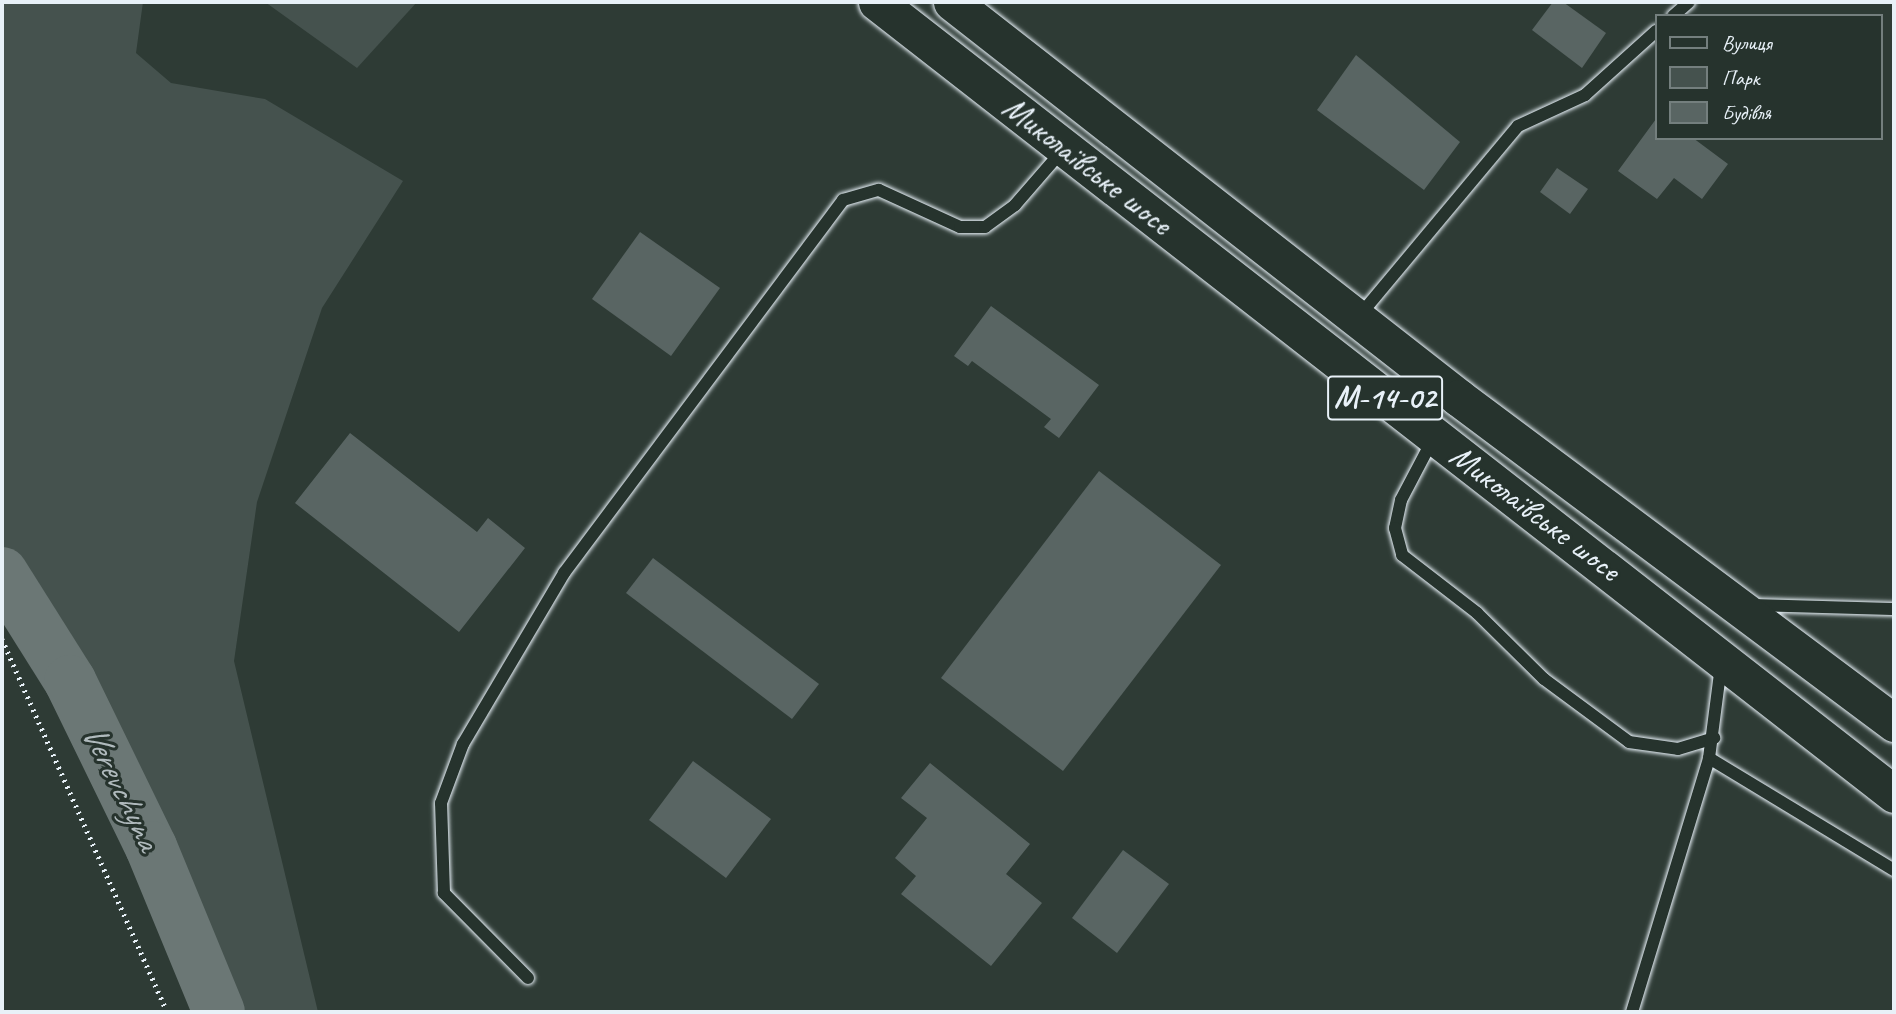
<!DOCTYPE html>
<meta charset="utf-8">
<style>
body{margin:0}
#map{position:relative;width:1896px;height:1014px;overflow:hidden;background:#2e3b35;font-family:Caveat,sans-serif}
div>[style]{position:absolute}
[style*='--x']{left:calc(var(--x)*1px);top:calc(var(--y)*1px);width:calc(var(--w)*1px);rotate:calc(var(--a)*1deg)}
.green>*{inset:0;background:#45524e}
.river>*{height:52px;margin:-26px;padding:0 26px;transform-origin:26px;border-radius:26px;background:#6b7775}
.building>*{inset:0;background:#596563}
.path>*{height:4.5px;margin-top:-2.25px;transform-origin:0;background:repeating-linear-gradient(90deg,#e8f1f8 0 2px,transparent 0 7px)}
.roads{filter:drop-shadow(0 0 2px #e8f1f8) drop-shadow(0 0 2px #e8f1f8)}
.lane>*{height:12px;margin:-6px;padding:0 6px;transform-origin:6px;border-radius:6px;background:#26332d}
.primary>*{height:37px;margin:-18.5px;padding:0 18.5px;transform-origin:18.5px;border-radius:18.5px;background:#26332d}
span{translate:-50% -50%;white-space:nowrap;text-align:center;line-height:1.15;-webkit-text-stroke:6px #26332d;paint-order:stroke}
.shield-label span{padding:2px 5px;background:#26332d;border:2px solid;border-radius:5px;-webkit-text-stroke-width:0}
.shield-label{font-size:32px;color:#e8f1f8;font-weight:700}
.street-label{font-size:33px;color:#e8f1f8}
.water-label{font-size:35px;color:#b0babd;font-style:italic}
.frame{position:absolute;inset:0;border:4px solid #e8f1f8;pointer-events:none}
.legend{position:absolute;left:1655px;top:14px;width:228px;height:126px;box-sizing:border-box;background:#26332d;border:2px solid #747f7e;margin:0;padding:9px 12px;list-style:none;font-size:21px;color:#e8f1f8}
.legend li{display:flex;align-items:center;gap:14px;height:35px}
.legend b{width:35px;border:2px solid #747f7e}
</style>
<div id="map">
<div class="green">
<i style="clip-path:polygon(2px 2px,143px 2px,136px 53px,171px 83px,265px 99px,403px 181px,322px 308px,257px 502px,234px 661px,318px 1012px,218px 1012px,188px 919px,2px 592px)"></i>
<i style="clip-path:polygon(265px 2px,417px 2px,357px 68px)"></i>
</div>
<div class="river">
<i style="--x:2;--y:573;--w:128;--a:57.8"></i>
<i style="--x:70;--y:681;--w:185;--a:64"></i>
<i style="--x:151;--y:847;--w:178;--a:67.6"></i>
</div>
<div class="building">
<i style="clip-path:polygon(1553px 2px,1563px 2px,1606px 33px,1582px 68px,1532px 30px)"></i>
<i style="clip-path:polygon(1356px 55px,1460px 142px,1424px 190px,1317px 110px)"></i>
<i style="clip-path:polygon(1656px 119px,1656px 138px,1693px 138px,1728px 164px,1702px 199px,1674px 178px,1657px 199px,1618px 171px)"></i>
<i style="clip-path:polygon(1557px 168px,1588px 189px,1570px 214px,1540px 192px)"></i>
<i style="clip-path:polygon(640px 232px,720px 288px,671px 356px,592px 299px)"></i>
<i style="clip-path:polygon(991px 306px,1099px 385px,1059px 438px,1044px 427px,1051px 419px,972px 361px,968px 366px,954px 356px)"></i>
<i style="clip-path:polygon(350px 433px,477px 532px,488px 518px,525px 548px,459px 632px,295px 503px)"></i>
<i style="clip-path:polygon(1099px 471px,1221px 565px,1063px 771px,941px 678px)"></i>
<i style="clip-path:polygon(653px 558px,819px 684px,792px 719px,626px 593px)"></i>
<i style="clip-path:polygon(693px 761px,771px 819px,726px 878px,649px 820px)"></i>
<i style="clip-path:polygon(930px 763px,1030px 844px,1006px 874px,1042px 903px,991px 966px,901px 894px,916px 876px,895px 858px,927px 818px,901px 798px)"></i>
<i style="clip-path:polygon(1123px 850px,1169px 884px,1117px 953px,1072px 918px)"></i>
</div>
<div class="path">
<i style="--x:2;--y:639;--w:408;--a:66.1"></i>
</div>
<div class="roads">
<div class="lane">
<i style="--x:1673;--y:16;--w:21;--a:-41"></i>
<i style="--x:1360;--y:315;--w:246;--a:-50.1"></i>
<i style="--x:1518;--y:126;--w:74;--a:-24.8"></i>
<i style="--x:1585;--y:95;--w:96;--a:-42"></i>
<i style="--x:1433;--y:439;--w:69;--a:117.7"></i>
<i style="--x:1401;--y:500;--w:29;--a:102"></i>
<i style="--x:1395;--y:528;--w:28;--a:75"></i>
<i style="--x:1402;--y:555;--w:95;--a:37.7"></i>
<i style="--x:1477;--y:613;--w:94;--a:44.6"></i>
<i style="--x:1544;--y:679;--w:106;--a:36.5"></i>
<i style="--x:1629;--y:742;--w:49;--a:8.1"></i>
<i style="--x:1678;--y:749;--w:38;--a:-17"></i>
<i style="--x:1751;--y:605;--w:143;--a:1.6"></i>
<i style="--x:1709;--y:758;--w:216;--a:31.2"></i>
<i style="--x:528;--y:978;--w:120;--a:-134.7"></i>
<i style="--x:444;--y:893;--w:90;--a:-91.9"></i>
<i style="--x:441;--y:803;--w:63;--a:-69.6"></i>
<i style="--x:463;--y:744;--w:199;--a:-59.4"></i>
<i style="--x:564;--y:573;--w:466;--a:-53.2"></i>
<i style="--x:843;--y:200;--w:37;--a:-16"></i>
<i style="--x:879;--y:190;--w:89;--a:24.6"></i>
<i style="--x:960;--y:227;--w:25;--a:0"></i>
<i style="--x:985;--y:227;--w:37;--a:-36"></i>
<i style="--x:1015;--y:205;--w:72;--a:-49"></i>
<i style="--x:1632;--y:1012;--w:265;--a:-73.1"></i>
<i style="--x:1709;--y:758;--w:94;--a:-82.6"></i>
</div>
<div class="primary">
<i style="--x:877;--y:2;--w:1289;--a:37.91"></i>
<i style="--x:952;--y:2;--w:643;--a:37.99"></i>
<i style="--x:1459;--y:398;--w:543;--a:36.76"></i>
</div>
</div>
<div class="shield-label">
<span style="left:1385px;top:398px">М-14-02</span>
</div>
<div class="street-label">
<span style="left:1087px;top:166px;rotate:38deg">Миколаївське шосе</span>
<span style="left:1535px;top:513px;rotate:37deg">Миколаївське шосе</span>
</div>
<div class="water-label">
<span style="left:121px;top:787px;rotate:64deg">Verevchyna</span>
</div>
<div class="frame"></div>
<ul class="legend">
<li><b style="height:9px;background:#26332d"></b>Вулиця</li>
<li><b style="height:19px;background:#45524e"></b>Парк</li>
<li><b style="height:19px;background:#596563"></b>Будівля</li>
</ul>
</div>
